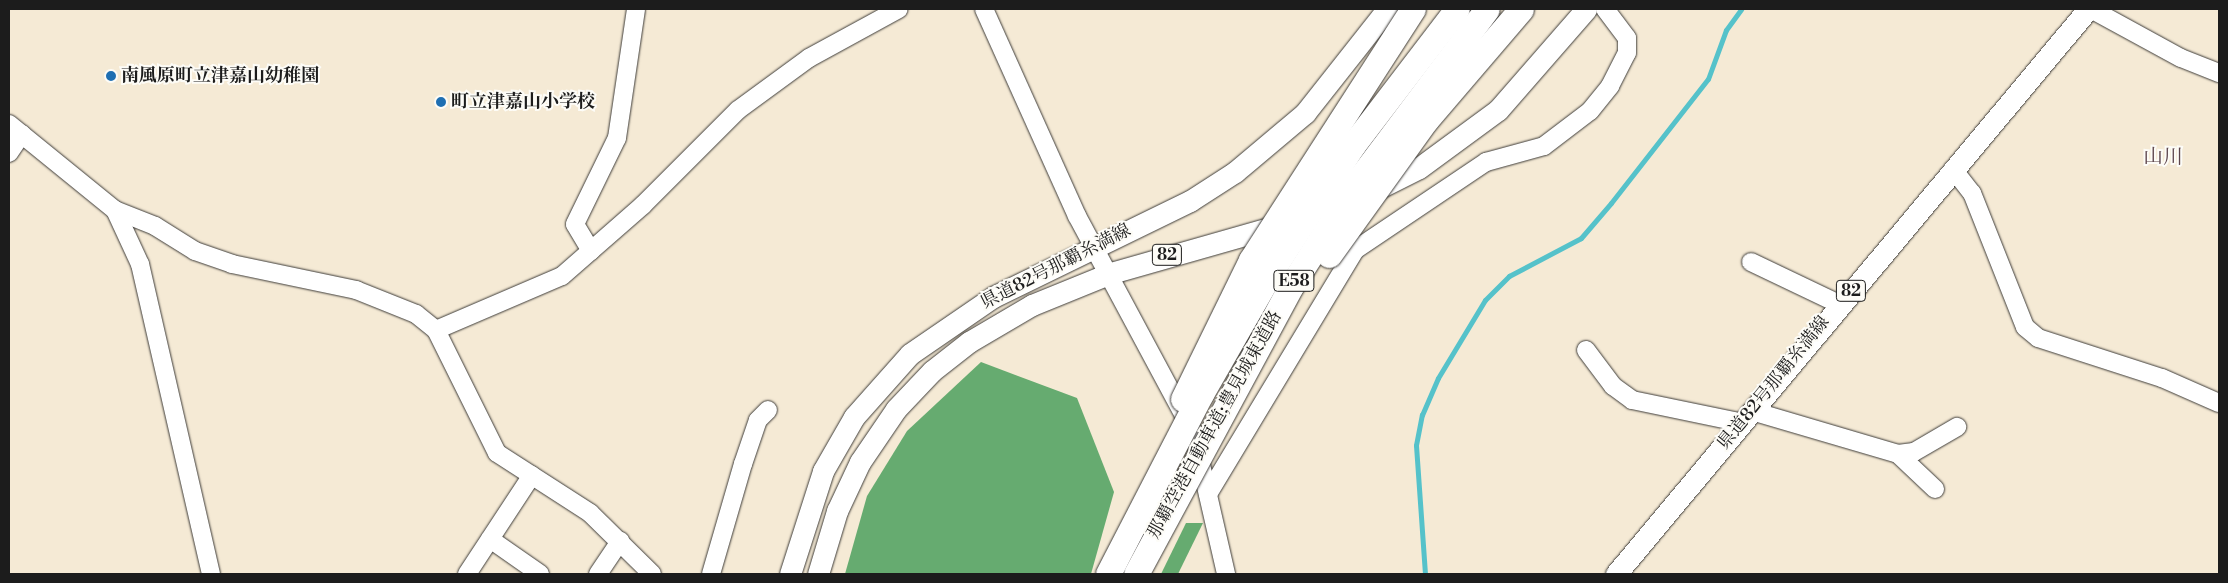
<!DOCTYPE html>
<meta charset="utf-8">
<style>
body{margin:0}
#map{position:relative;width:2228px;height:583px;overflow:hidden;background:#f5ead5;font-family:"Libre Bodoni","Noto Serif JP",serif}
div>[style]{position:absolute}
[style*='--x']{left:calc(var(--x)*1px);top:calc(var(--y)*1px);width:calc(var(--w)*1px);rotate:calc(var(--a)*1deg)}
.forest>*{inset:0;background:#66ab70}
.stream>*{height:5px;margin:-2.5px;padding:0 2.5px;transform-origin:2.5px;border-radius:2.5px;background:#55c2ca}
.roads{filter:drop-shadow(0 0 1px #3d3b38) drop-shadow(0 0 1px #3d3b38)}
.minor>*{height:18px;margin:-9px;padding:0 9px;transform-origin:9px;border-radius:9px;background:#fff}
.major>*{height:21px;margin:-10.5px;padding:0 10.5px;transform-origin:10.5px;border-radius:10.5px;background:#fff}
.bridges{filter:drop-shadow(0 0 1px #3d3b38) drop-shadow(0 0 1px #3d3b38)}
.highway-bridge>*{height:25px;margin:-12.5px;padding:0 12.5px;transform-origin:12.5px;border-radius:12.5px;background:#fff}
.dots>*{width:14px;height:14px;translate:-50% -50%;box-sizing:border-box;border:2px solid #fdfcf7;border-radius:50%}
span{translate:-50% -50%;white-space:nowrap;text-align:center;line-height:1.15;-webkit-text-stroke:4px #fdfcf7;paint-order:stroke}
.shield-label span{padding:1px 4px;background:#fdfcf7;border:1px solid;border-radius:4px;-webkit-text-stroke-width:0}
.shield-label{font-size:16px;color:#1c1c1c;font-weight:700}
.poi-label{font-size:18px;color:#1c1c1c;font-weight:700}
.left{translate:0 -50%;text-align:left}
.street-label{font-size:18px;color:#1c1c1c}
.quarter-label{font-size:20px;color:#5c444b}
.frame{position:absolute;inset:0;border:10px solid #1c1c1c;pointer-events:none}
</style>
<div id="map">
<div class="forest">
<i style="clip-path:polygon(981px 362px,1077px 398px,1114px 492px,1091px 574px,845px 574px,867px 496px,907px 431px)"></i>
<i style="clip-path:polygon(1186px 523px,1203px 523px,1178px 574px,1161px 574px)"></i>
</div>
<div class="stream">
<i style="--x:1425;--y:574;--w:129;--a:-94"></i>
<i style="--x:1416;--y:445;--w:31;--a:-79"></i>
<i style="--x:1422;--y:415;--w:40;--a:-66.6"></i>
<i style="--x:1438;--y:378;--w:91;--a:-58.9"></i>
<i style="--x:1485;--y:300;--w:34;--a:-45"></i>
<i style="--x:1509;--y:276;--w:81;--a:-27.8"></i>
<i style="--x:1581;--y:238;--w:46;--a:-49.4"></i>
<i style="--x:1611;--y:203;--w:157;--a:-52"></i>
<i style="--x:1708;--y:79;--w:52;--a:-69.8"></i>
<i style="--x:1726;--y:30;--w:26;--a:-54"></i>
</div>
<div class="roads">
<div class="minor">
<i style="--x:984;--y:9;--w:227;--a:65.8"></i>
<i style="--x:1077;--y:216;--w:247;--a:61.8"></i>
<i style="--x:1194;--y:434;--w:144;--a:77.1"></i>
<i style="--x:2091;--y:9;--w:102;--a:28.6"></i>
<i style="--x:2181;--y:58;--w:41;--a:21.5"></i>
<i style="--x:9;--y:124;--w:136;--a:39.1"></i>
<i style="--x:115;--y:210;--w:60;--a:65.2"></i>
<i style="--x:140;--y:264;--w:318;--a:77.1"></i>
<i style="--x:9;--y:153;--w:23;--a:-56"></i>
<i style="--x:1953;--y:169;--w:31;--a:52"></i>
<i style="--x:1972;--y:193;--w:144;--a:68.4"></i>
<i style="--x:2025;--y:327;--w:17;--a:40"></i>
<i style="--x:2038;--y:338;--w:130;--a:17.9"></i>
<i style="--x:2162;--y:378;--w:62;--a:23.7"></i>
<i style="--x:115;--y:210;--w:43;--a:21.8"></i>
<i style="--x:155;--y:226;--w:47;--a:32"></i>
<i style="--x:195;--y:251;--w:39;--a:19"></i>
<i style="--x:232;--y:264;--w:127;--a:11.8"></i>
<i style="--x:356;--y:290;--w:65;--a:21.8"></i>
<i style="--x:416;--y:314;--w:26;--a:39"></i>
<i style="--x:436;--y:330;--w:137;--a:63.6"></i>
<i style="--x:497;--y:453;--w:111;--a:32.8"></i>
<i style="--x:590;--y:513;--w:87;--a:44.5"></i>
<i style="--x:591;--y:251;--w:31;--a:-121"></i>
<i style="--x:575;--y:224;--w:96;--a:-64"></i>
<i style="--x:617;--y:138;--w:130;--a:-81.6"></i>
<i style="--x:1751;--y:262;--w:98;--a:25.5"></i>
<i style="--x:436;--y:330;--w:137;--a:-23.2"></i>
<i style="--x:562;--y:276;--w:108;--a:-41.2"></i>
<i style="--x:643;--y:205;--w:134;--a:-45"></i>
<i style="--x:738;--y:110;--w:88;--a:-36.2"></i>
<i style="--x:809;--y:58;--w:102;--a:-28.6"></i>
<i style="--x:1586;--y:350;--w:45;--a:53.1"></i>
<i style="--x:1613;--y:386;--w:24;--a:36"></i>
<i style="--x:1632;--y:400;--w:113;--a:11.7"></i>
<i style="--x:1752;--y:411;--w:152;--a:16.4"></i>
<i style="--x:1898;--y:454;--w:16;--a:-7"></i>
<i style="--x:1914;--y:452;--w:50;--a:-30.2"></i>
<i style="--x:1898;--y:454;--w:51;--a:43.4"></i>
<i style="--x:1208;--y:494;--w:285;--a:-58.9"></i>
<i style="--x:1355;--y:250;--w:158;--a:-33.9"></i>
<i style="--x:1486;--y:162;--w:60;--a:-15.4"></i>
<i style="--x:1544;--y:146;--w:58;--a:-37.3"></i>
<i style="--x:1590;--y:111;--w:32;--a:-51"></i>
<i style="--x:1610;--y:86;--w:37;--a:-63"></i>
<i style="--x:1627;--y:53;--w:15;--a:-90"></i>
<i style="--x:1627;--y:38;--w:36;--a:-127"></i>
<i style="--x:490;--y:539;--w:61;--a:35"></i>
<i style="--x:467;--y:574;--w:118;--a:-56.7"></i>
<i style="--x:598;--y:574;--w:40;--a:-56"></i>
<i style="--x:711;--y:574;--w:115;--a:-73.8"></i>
<i style="--x:743;--y:464;--w:46;--a:-71.2"></i>
<i style="--x:758;--y:420;--w:14;--a:-45"></i>
</div>
<div class="major">
<i style="--x:1375;--y:190;--w:49;--a:-26.6"></i>
<i style="--x:1419;--y:168;--w:98;--a:-36.3"></i>
<i style="--x:1498;--y:110;--w:134;--a:-48.9"></i>
<i style="--x:790;--y:574;--w:108;--a:-72.2"></i>
<i style="--x:823;--y:471;--w:62;--a:-60.1"></i>
<i style="--x:854;--y:417;--w:84;--a:-48.4"></i>
<i style="--x:910;--y:354;--w:101;--a:-34.5"></i>
<i style="--x:993;--y:297;--w:219;--a:-26"></i>
<i style="--x:1190;--y:201;--w:54;--a:-32.8"></i>
<i style="--x:1235;--y:172;--w:92;--a:-40.1"></i>
<i style="--x:1305;--y:113;--w:132;--a:-51.7"></i>
<i style="--x:818;--y:574;--w:66;--a:-73.2"></i>
<i style="--x:837;--y:511;--w:54;--a:-64.9"></i>
<i style="--x:860;--y:462;--w:64;--a:-55.8"></i>
<i style="--x:896;--y:409;--w:52;--a:-46.5"></i>
<i style="--x:932;--y:371;--w:47;--a:-38.1"></i>
<i style="--x:969;--y:342;--w:73;--a:-30.4"></i>
<i style="--x:1032;--y:305;--w:85;--a:-22.1"></i>
<i style="--x:1111;--y:273;--w:179;--a:-15.9"></i>
<i style="--x:1616;--y:574;--w:736;--a:-50.12"></i>
</div>
</div>
<div class="bridges">
<div class="highway-bridge">
<i style="--x:1329;--y:255;--w:166;--a:-54.3"></i>
<i style="--x:1426;--y:120;--w:146;--a:-49.4"></i>
<i style="--x:1183;--y:399;--w:155;--a:-63.9"></i>
<i style="--x:1251;--y:260;--w:299;--a:-57.2"></i>
<i style="--x:1108;--y:574;--w:203;--a:-62.7"></i>
<i style="--x:1201;--y:394;--w:143;--a:-60.2"></i>
<i style="--x:1272;--y:270;--w:149;--a:-57.1"></i>
<i style="--x:1353;--y:145;--w:171;--a:-52.6"></i>
<i style="--x:1136;--y:574;--w:327;--a:-61.7"></i>
<i style="--x:1291;--y:286;--w:123;--a:-57.6"></i>
<i style="--x:1357;--y:182;--w:216;--a:-53.1"></i>
</div>
</div>
<div class="dots">
<i style="left:111px;top:76px;background:#1f6fb2"></i>
<i style="left:441px;top:102px;background:#1f6fb2"></i>
</div>
<div class="shield-label">
<span style="left:1167px;top:255px">82</span>
<span style="left:1294px;top:281px">E58</span>
<span style="left:1851px;top:291px">82</span>
</div>
<div class="poi-label">
<span class="left" style="left:121px;top:76px">南風原町立津嘉山幼稚園</span>
<span class="left" style="left:451px;top:102px">町立津嘉山小学校</span>
</div>
<div class="street-label">
<span style="left:1056px;top:267px;rotate:-27deg">県道82号那覇糸満線</span>
<span style="left:1774px;top:383px;rotate:-51deg">県道82号那覇糸満線</span>
<span style="left:1215px;top:425px;rotate:-61deg">那覇空港自動車道;豊見城東道路</span>
</div>
<div class="quarter-label">
<span style="left:2163px;top:157px">山川</span>
</div>
<div class="frame"></div>
</div>
